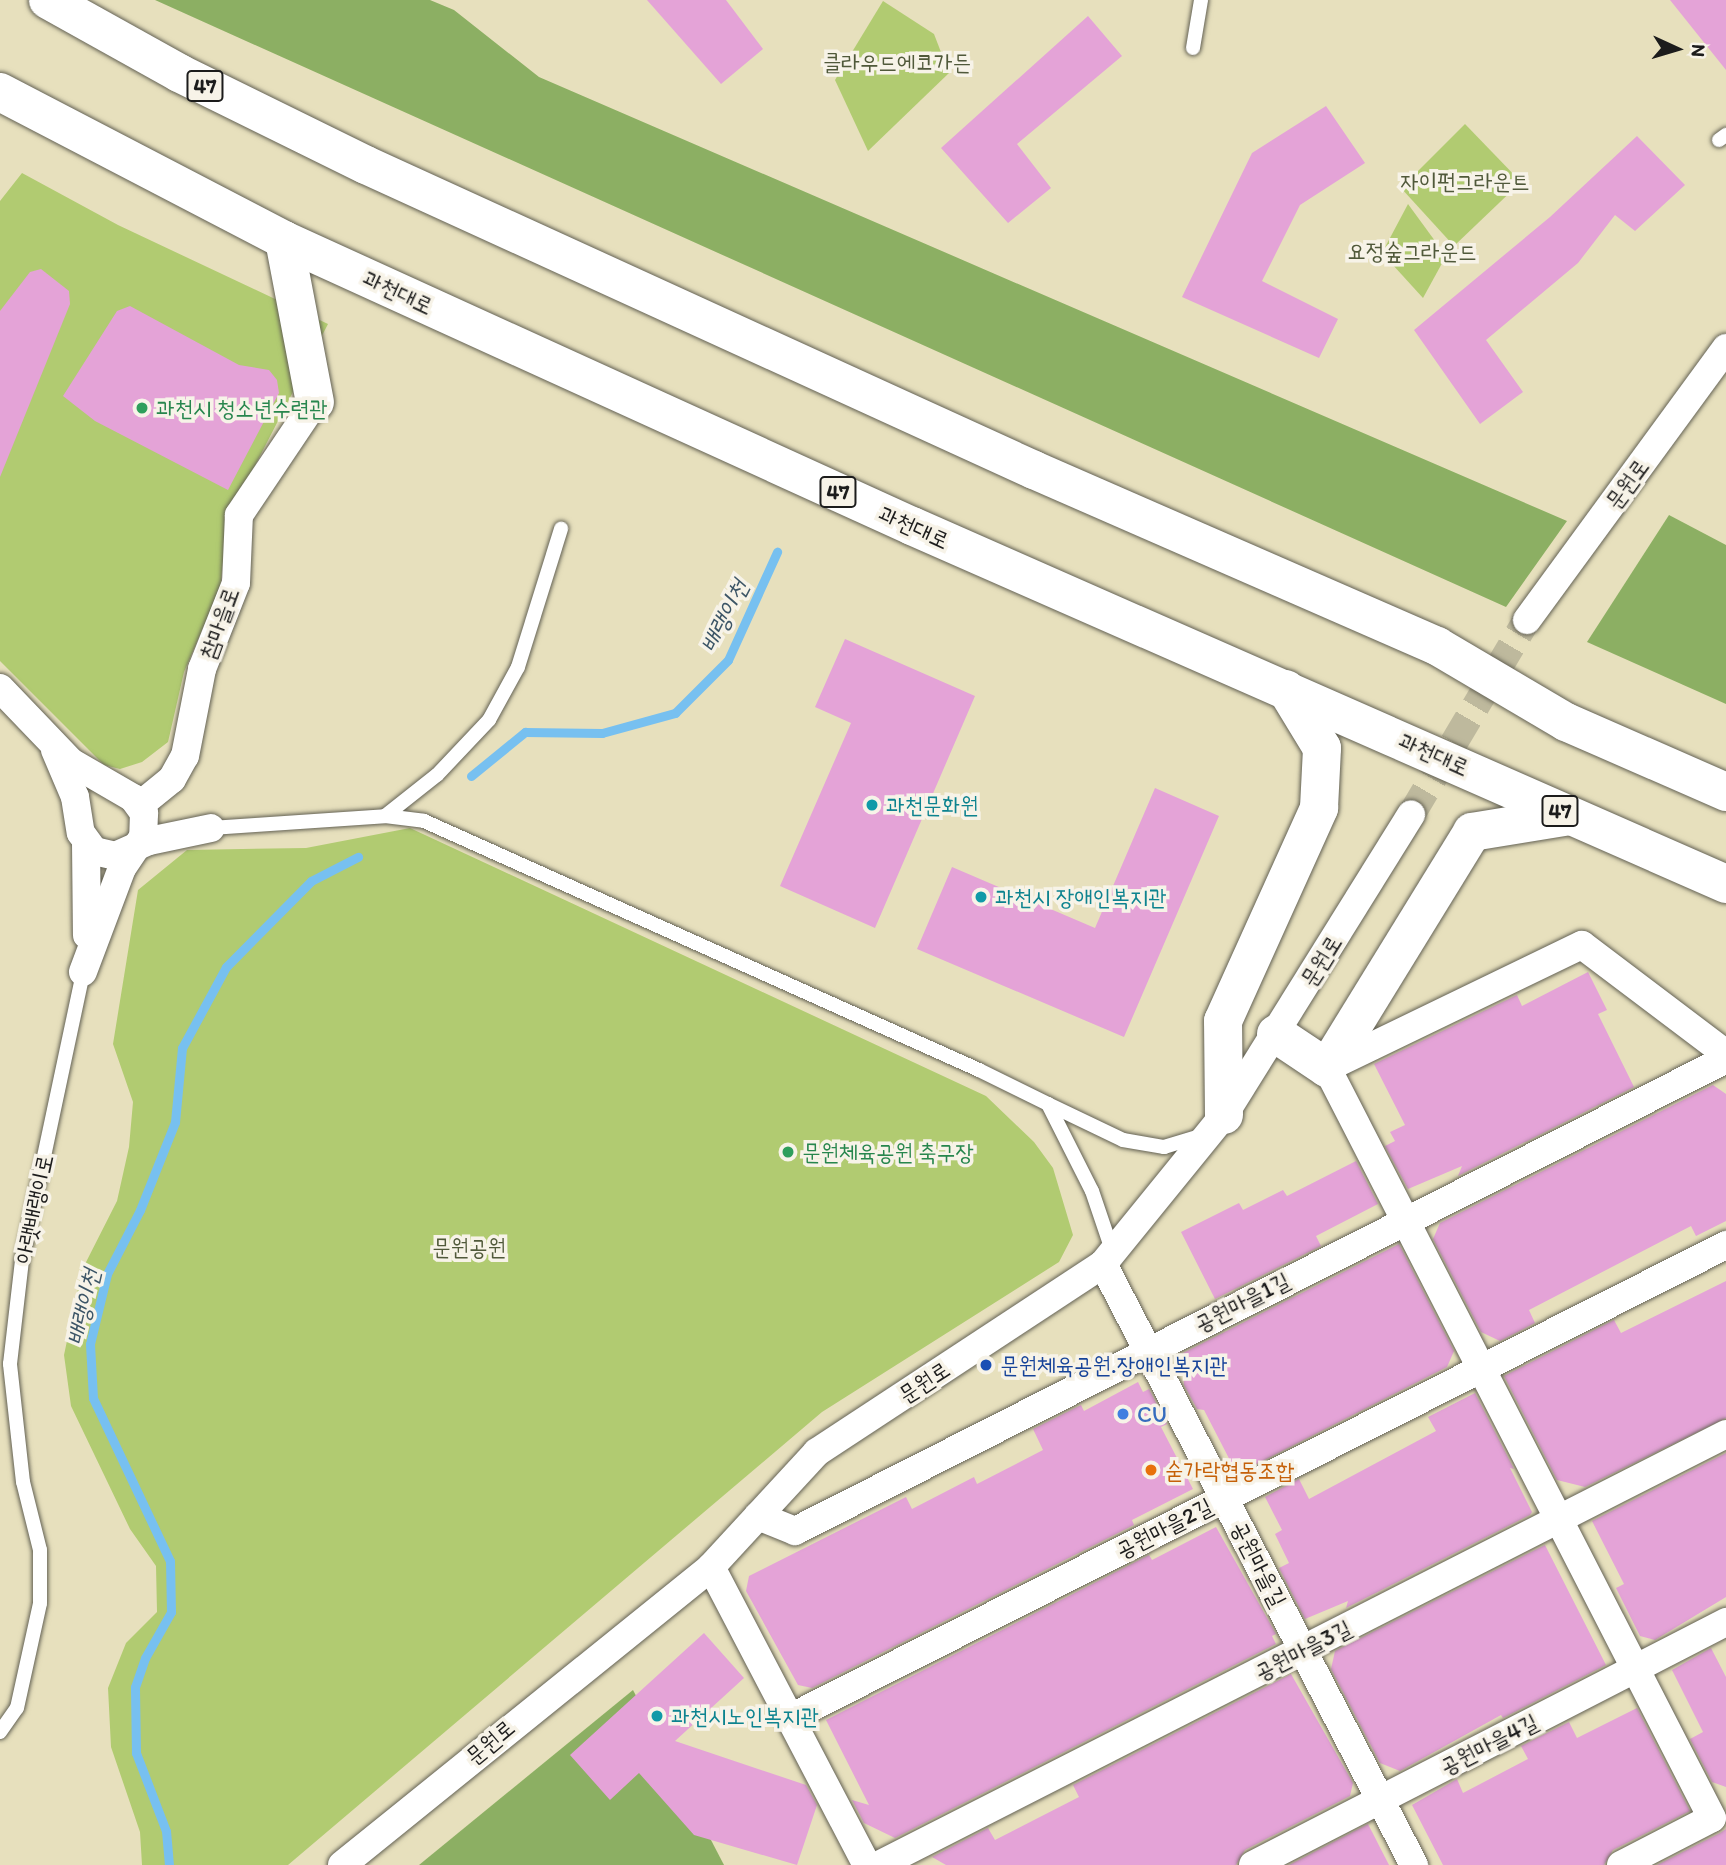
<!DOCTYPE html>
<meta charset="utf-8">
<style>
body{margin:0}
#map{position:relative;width:1726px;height:1865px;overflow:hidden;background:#e7e0bd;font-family:Itim,"Poor Story",sans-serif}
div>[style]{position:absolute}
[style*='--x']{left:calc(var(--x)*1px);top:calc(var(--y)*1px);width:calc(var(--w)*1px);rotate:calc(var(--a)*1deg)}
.green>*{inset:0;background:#b1cb71}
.forest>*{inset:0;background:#8caf63}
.stream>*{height:9px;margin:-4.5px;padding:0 4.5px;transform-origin:4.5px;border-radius:4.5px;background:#77c0f0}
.building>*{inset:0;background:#e4a3d7}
.minor-tunnel>*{height:28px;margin-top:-14px;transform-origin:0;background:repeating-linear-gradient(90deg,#beb99d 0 28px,transparent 0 42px)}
.roads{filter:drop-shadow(0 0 2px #636154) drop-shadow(0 0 2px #636154)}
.service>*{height:14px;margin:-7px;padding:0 7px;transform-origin:7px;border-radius:7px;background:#fff}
.minor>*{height:28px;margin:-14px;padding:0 14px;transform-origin:14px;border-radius:14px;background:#fff}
.trunk>*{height:38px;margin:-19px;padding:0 19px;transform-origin:19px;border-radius:19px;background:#fff}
.dots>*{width:19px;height:19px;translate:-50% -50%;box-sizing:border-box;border:4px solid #f7f3e8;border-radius:50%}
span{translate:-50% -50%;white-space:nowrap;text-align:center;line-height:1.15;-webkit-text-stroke:7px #f7f3e8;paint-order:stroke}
.shield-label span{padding:2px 5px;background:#f7f3e8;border:2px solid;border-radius:5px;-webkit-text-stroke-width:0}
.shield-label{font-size:21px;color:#1c1c1c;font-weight:700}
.park-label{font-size:23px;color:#50593a}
.street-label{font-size:23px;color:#1c1c1c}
.leisure-label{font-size:23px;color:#27864d}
.left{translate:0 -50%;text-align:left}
.culture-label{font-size:23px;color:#0d838f}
.transit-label{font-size:23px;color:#164399}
.shop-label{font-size:23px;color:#366cbe}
.food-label{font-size:23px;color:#c56008}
.water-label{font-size:24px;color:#3c5566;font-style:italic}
.north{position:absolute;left:1642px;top:14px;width:70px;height:70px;-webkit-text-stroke:5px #f7f3e8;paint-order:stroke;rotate:94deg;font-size:19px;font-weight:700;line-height:28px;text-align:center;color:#1c1c1c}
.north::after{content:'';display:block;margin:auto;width:24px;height:32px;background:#1c1c1c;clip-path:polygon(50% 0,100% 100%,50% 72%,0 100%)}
</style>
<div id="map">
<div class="green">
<i style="clip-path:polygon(883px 1px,934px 34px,949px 73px,868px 151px,835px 80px)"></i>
<i style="clip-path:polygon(1465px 124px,1521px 182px,1454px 246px,1401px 188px)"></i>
<i style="clip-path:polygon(22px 173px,118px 225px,328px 324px,228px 518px,220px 588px,184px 672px,168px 742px,142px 762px,120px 769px,104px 765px,0 661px,0 201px)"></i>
<i style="clip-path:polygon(1408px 204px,1446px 256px,1423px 298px,1382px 253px)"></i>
<i style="clip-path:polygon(410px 828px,986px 1096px,1034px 1142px,1053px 1168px,1073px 1235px,1059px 1262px,822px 1412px,288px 1865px,142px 1865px,140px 1832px,111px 1747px,108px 1688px,126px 1643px,157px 1612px,156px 1566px,130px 1529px,71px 1406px,64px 1355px,82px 1270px,117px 1201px,129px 1147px,133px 1102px,113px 1044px,138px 890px,187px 850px,306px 848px)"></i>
</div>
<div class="forest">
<i style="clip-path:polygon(155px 0,430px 0,454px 10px,539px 77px,1567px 521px,1506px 607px)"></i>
<i style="clip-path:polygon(1669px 515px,1726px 545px,1726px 704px,1587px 642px)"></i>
<i style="clip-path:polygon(633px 1690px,724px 1865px,419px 1865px)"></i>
</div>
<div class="stream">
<i style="--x:471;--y:776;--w:70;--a:-39.2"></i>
<i style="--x:525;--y:732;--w:77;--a:0.7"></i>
<i style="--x:602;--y:733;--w:76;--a:-15.3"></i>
<i style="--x:675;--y:713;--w:75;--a:-45"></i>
<i style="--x:728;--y:660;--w:119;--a:-65.6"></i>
<i style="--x:169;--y:1865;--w:34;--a:-95"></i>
<i style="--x:166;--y:1831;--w:84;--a:-111"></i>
<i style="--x:136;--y:1753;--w:66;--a:-90.9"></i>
<i style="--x:135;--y:1687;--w:31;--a:-71"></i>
<i style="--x:145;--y:1658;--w:53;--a:-60.5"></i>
<i style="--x:171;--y:1612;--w:51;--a:-91.1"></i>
<i style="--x:170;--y:1561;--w:180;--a:-115.3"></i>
<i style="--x:93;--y:1398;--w:54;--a:-93.2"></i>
<i style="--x:90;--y:1344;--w:72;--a:-76.3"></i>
<i style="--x:107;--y:1274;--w:72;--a:-62.7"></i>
<i style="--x:140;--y:1210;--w:95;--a:-68.3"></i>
<i style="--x:175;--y:1122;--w:74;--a:-84.6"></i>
<i style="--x:182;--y:1048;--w:92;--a:-61.5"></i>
<i style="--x:226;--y:967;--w:121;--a:-45.3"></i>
<i style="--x:311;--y:881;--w:53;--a:-27.1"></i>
</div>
<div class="building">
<i style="clip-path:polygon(647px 0,726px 0,763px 49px,721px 84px)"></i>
<i style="clip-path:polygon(1670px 0,1726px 0,1726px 70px)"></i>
<i style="clip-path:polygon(1088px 16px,1122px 56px,1017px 144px,1051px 188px,1008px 223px,941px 148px)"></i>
<i style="clip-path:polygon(1326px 106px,1365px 163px,1300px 205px,1262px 281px,1338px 319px,1319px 358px,1182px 297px,1252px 153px)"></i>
<i style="clip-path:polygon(1637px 136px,1685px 185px,1635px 231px,1615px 215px,1578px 263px,1486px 340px,1523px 392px,1480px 424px,1414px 330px,1550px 217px)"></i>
<i style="clip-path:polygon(41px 269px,69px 291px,70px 304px,0 477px,0 311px,30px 272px)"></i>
<i style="clip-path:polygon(130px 306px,239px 365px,269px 370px,277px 380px,279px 393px,228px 490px,95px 421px,63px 396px,117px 311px)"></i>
<i style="clip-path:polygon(845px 639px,975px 696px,875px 928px,780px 886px,851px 723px,815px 707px)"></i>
<i style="clip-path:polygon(1155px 788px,1219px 816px,1124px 1037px,917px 949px,952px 867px,1095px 928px)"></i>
<i style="clip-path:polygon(1588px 972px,1607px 1010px,1598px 1014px,1634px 1087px,1458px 1176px,1462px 1166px,1408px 1189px,1385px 1146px,1395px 1141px,1390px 1132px,1405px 1125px,1374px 1064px,1517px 995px,1522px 1006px)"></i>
<i style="clip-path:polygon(1713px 1085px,1726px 1094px,1726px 1221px,1696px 1236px,1691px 1226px,1529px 1310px,1535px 1323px,1500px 1341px,1481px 1332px,1433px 1239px,1440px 1223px)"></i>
<i style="clip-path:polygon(1356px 1161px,1378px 1204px,1316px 1236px,1321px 1246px,1215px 1299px,1181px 1232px,1239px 1203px,1243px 1210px,1283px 1190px,1287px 1196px)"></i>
<i style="clip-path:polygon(1399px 1244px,1454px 1351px,1447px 1367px,1237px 1474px,1204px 1410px,1197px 1409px,1184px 1385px,1181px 1354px)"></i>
<i style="clip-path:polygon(1726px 1281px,1726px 1418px,1585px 1487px,1557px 1480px,1504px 1376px,1614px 1320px,1621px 1333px)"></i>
<i style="clip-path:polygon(1138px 1382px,1143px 1392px,1149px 1389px,1167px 1424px,1161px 1427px,1193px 1489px,1132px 1520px,1134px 1525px,812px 1688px,798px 1685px,746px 1591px,749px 1576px,906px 1497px,912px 1509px,974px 1477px,977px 1484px,1043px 1450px,1033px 1429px,1081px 1405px,1084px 1411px)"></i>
<i style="clip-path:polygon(1475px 1393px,1514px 1469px,1510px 1468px,1532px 1512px,1530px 1515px,1346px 1608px,1348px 1601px,1305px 1619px,1279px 1568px,1289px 1563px,1275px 1534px,1282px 1530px,1265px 1497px,1299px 1479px,1309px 1499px,1436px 1431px,1428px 1417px)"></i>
<i style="clip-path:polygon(1726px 1453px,1726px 1597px,1655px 1640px,1640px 1636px,1616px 1588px,1624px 1584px,1592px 1521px)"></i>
<i style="clip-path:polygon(1216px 1527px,1276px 1634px,1272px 1636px,1276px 1644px,895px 1838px,864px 1823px,852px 1800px,869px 1805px,826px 1720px,1149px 1555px,1152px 1560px)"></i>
<i style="clip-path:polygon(1545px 1545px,1606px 1665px,1503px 1718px,1501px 1715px,1400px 1771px,1380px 1763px,1331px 1669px,1335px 1651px)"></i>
<i style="clip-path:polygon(704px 1633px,744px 1678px,675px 1741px,806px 1785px,817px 1805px,797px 1865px,694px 1835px,639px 1773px,610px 1800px,570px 1755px)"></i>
<i style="clip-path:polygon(1711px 1648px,1726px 1677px,1726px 1787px,1712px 1782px,1690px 1739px,1703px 1732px,1672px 1670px)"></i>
<i style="clip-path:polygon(1291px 1674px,1353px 1783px,1350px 1796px,1245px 1850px,1236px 1865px,946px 1865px,932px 1857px,988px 1828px,995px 1840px,1079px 1797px,1073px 1785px)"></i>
<i style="clip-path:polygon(1637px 1708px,1690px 1811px,1613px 1850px,1604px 1865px,1443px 1865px,1412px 1805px,1457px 1779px,1463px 1793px,1528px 1759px,1521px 1746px,1569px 1722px,1577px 1738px)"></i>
<i style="clip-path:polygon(1368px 1824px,1389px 1865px,1289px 1865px)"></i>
<i style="clip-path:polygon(1726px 1829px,1726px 1865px,1657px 1865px,1720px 1833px)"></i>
</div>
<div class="minor-tunnel">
<i style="--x:1411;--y:815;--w:227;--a:-59.3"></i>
</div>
<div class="roads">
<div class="service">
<i style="--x:1193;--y:48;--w:49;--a:-80.5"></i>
<i style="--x:1719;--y:140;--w:9;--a:-36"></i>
<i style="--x:385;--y:816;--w:66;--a:-38.3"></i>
<i style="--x:437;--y:775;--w:76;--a:-46.6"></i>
<i style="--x:489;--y:720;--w:60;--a:-61.3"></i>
<i style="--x:518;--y:667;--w:145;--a:-72.7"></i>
<i style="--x:211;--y:828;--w:174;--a:-3.9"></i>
<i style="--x:385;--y:816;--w:39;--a:7"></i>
<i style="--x:424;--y:821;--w:608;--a:24.16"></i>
<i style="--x:979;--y:1070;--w:77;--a:26.2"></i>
<i style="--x:1048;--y:1104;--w:97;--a:63.2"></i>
<i style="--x:1092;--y:1191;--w:65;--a:71.3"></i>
<i style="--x:1048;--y:1104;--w:83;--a:25.6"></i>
<i style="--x:1123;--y:1140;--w:42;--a:9.7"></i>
<i style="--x:1164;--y:1147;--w:39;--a:-17"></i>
<i style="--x:0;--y:1732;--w:29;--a:-55"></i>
<i style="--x:17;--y:1708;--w:107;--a:-77.6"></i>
<i style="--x:40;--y:1603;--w:53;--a:-90"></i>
<i style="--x:40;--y:1550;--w:70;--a:-104"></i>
<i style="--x:23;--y:1482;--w:119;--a:-96.3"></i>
<i style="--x:10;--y:1364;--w:105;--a:-83.4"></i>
<i style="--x:22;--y:1260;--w:294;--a:-78"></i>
</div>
<div class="minor">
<i style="--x:1527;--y:620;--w:337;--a:-53.8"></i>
<i style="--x:0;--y:688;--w:103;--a:46.2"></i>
<i style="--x:71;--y:762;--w:72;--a:30.1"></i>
<i style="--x:133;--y:798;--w:19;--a:54"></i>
<i style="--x:144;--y:813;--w:24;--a:92"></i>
<i style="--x:143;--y:837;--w:37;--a:124"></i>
<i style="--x:122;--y:868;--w:111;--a:110.6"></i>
<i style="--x:55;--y:750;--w:51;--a:66.9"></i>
<i style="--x:75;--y:797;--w:36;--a:81"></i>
<i style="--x:81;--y:833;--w:22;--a:54"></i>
<i style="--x:94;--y:851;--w:22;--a:13"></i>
<i style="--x:115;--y:856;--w:37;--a:-24"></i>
<i style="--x:149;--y:841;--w:63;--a:-11.8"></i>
<i style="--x:140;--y:805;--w:41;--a:-39.1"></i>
<i style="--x:172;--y:779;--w:26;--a:-61"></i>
<i style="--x:185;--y:756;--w:89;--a:-78.9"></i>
<i style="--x:202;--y:669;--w:92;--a:-68.4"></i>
<i style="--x:236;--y:583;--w:68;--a:-87.5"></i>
<i style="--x:239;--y:515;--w:136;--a:-56.1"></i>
<i style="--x:86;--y:843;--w:92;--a:89.4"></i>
<i style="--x:1103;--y:1264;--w:677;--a:62.64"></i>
<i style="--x:758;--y:1516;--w:40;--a:22"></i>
<i style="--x:795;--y:1531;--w:1044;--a:-26.88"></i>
<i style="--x:711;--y:1567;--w:336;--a:62.4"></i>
<i style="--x:790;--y:1718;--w:1049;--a:-26.81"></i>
<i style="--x:342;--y:1865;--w:474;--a:-38.9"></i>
<i style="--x:711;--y:1567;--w:156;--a:-47.3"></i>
<i style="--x:817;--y:1452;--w:342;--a:-33.3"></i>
<i style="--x:1103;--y:1264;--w:192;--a:-50.9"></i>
<i style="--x:1224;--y:1115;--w:354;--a:-58.1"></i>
<i style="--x:879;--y:1865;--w:950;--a:-26.97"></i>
<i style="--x:1253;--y:1865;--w:532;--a:-27.19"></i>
<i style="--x:1621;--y:1865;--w:102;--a:-27.3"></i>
<i style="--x:1712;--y:1818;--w:843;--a:-117.17"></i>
<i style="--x:1327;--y:1068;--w:283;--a:-25.8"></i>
<i style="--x:1582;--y:945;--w:181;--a:37.1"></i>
</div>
<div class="trunk">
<i style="--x:48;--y:0;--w:150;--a:29.1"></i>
<i style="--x:179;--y:73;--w:208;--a:26.2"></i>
<i style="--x:366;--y:165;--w:734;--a:24.54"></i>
<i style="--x:1034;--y:470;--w:440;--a:23.6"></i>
<i style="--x:1437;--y:646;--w:150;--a:30.5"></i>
<i style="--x:1566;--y:722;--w:175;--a:23.6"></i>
<i style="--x:0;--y:92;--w:320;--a:27.5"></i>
<i style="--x:284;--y:240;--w:690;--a:24.49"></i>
<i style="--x:912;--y:526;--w:889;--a:23.74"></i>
<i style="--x:284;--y:240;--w:165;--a:79.2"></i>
<i style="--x:1276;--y:1034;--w:61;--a:33.7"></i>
<i style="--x:1327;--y:1068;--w:277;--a:-58.4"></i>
<i style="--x:1472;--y:832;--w:99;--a:-9.3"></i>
<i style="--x:1224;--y:1115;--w:94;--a:-90.6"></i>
<i style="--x:1223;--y:1021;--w:234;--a:-65.7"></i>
<i style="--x:1319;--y:808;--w:60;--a:-87.1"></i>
<i style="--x:1322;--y:748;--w:69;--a:-121.4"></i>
</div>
</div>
<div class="dots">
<i style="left:142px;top:408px;background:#2e9e5b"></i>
<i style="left:872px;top:805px;background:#0f9aa8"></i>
<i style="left:981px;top:897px;background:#0f9aa8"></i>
<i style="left:788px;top:1152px;background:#2e9e5b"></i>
<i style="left:986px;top:1365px;background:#1a4fb4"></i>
<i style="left:1123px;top:1414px;background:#3f7fe0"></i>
<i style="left:1151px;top:1470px;background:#e8710a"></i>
<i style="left:657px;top:1716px;background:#0f9aa8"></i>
</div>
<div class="shield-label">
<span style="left:205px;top:86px">47</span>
<span style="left:838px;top:492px">47</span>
<span style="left:1560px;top:811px">47</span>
</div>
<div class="park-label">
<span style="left:897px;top:62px">클라우드에코가든</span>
<span style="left:1465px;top:181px">자이펀그라운트</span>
<span style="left:1412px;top:251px">요정숲그라운드</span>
<span style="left:469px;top:1247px">문원공원</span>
</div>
<div class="street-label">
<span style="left:398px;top:292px;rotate:25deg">과천대로</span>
<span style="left:1627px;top:484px;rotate:-54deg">문원로</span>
<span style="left:914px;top:527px;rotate:24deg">과천대로</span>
<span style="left:219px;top:623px;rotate:-70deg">참마을로</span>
<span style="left:1434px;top:754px;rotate:24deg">과천대로</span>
<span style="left:1321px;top:961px;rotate:-58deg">문원로</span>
<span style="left:34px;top:1209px;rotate:-78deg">아랫배랭이로</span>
<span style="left:1242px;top:1302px;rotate:-27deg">공원마을1길</span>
<span style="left:924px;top:1382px;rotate:-33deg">문원로</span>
<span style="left:1164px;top:1528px;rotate:-27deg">공원마을2길</span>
<span style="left:1259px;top:1564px;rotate:63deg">공원마을길</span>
<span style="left:1303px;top:1650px;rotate:-27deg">공원마을3길</span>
<span style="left:490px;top:1742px;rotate:-40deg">문원로</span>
<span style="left:1489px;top:1744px;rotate:-27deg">공원마을4길</span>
</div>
<div class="leisure-label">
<span class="left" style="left:156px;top:408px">과천시 청소년수련관</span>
<span class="left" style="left:802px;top:1152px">문원체육공원 축구장</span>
</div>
<div class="culture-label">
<span class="left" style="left:886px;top:805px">과천문화원</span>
<span class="left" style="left:995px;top:897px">과천시 장애인복지관</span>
<span class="left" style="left:671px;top:1716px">과천시노인복지관</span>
</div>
<div class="transit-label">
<span class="left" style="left:1000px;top:1365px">문원체육공원.장애인복지관</span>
</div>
<div class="shop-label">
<span class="left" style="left:1137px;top:1414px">CU</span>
</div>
<div class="food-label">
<span class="left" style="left:1165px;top:1470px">숟가락협동조합</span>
</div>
<div class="water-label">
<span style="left:724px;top:616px;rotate:-63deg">배랭이천</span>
<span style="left:83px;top:1307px;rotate:-77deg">배랭이천</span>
</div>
<div class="north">N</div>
</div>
